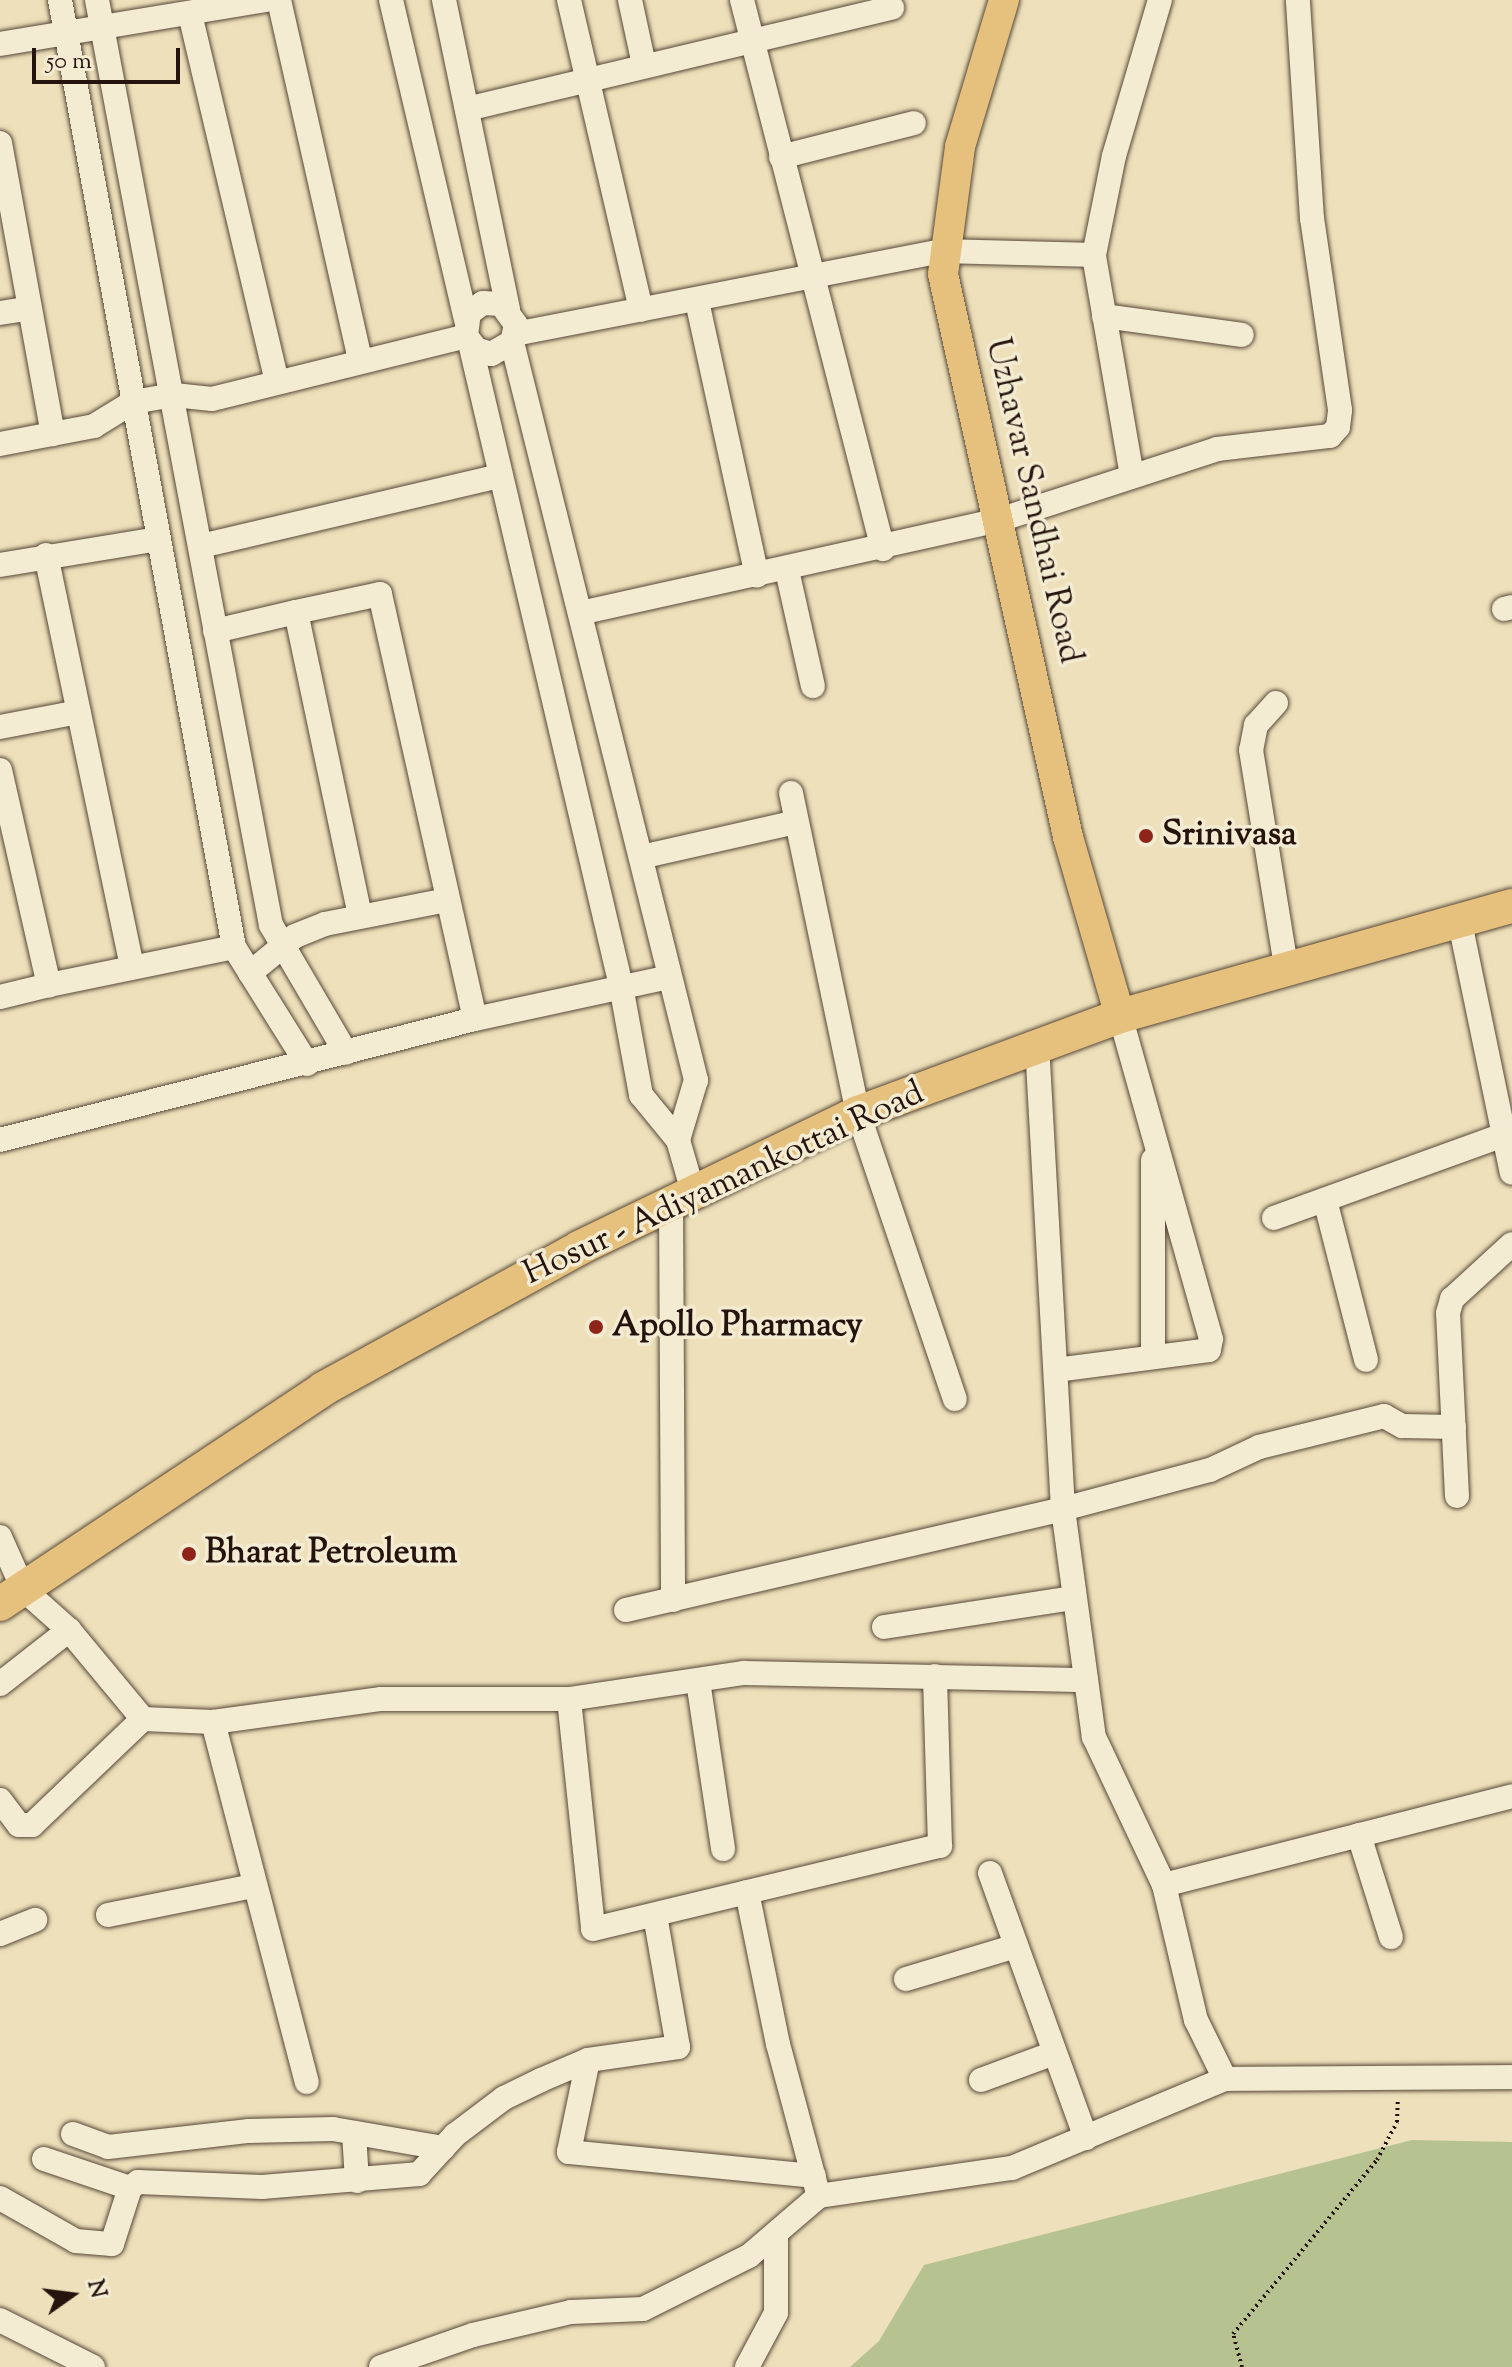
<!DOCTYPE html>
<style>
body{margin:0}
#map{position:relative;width:1512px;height:2367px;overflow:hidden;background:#ede0ba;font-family:"Sorts Mill Goudy",serif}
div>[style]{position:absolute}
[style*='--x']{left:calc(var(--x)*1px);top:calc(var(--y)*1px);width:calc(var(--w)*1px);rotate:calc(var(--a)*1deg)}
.green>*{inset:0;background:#b7c291}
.path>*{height:4px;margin-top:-2px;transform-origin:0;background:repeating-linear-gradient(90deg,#25140d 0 2px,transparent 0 6px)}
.roads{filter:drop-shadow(0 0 2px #574738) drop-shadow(0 0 2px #574738)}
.minor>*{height:24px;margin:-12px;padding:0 12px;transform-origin:12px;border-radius:12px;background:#f3ebd2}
.major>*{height:30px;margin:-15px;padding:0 15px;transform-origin:15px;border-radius:15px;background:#e6c07d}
.highway>*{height:34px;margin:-17px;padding:0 17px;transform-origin:17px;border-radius:17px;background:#e6c07d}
.dots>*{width:22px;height:22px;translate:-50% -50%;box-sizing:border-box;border:4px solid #f3ebd2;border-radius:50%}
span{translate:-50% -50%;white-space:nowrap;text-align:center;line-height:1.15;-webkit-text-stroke:7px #f3ebd2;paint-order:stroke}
.street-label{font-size:34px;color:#25140d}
.poi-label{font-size:34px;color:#25140d;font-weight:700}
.left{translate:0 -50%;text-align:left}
.north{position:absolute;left:32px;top:2255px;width:80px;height:80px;-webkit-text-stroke:6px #f3ebd2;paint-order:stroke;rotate:76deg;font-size:22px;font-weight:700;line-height:32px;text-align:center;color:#25140d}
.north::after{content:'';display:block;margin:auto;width:28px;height:36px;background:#25140d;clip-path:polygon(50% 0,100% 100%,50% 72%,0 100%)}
.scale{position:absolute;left:32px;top:48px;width:148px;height:36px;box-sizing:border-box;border:4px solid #25140d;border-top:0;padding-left:10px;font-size:24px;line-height:28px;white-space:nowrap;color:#25140d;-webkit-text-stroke:6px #f3ebd2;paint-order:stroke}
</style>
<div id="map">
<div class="green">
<i style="clip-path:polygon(1412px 2140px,1512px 2142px,1512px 2367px,850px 2367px,879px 2341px,924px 2265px)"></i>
</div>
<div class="path">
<i style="--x:1242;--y:2367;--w:34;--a:-105"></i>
<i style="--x:1233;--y:2334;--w:226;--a:-50.4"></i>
<i style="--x:1377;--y:2160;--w:43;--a:-62.2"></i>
<i style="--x:1397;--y:2122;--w:23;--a:-88"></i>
</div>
<div class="roads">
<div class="minor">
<i style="--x:60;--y:0;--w:963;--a:79.59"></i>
<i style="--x:234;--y:947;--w:138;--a:58"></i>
<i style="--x:97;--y:0;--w:941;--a:79.35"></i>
<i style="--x:271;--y:925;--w:148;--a:59.6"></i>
<i style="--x:279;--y:0;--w:368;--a:77.3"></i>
<i style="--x:391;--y:0;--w:329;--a:76.8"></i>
<i style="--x:444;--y:0;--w:316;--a:78.3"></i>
<i style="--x:569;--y:0;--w:318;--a:76.9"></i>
<i style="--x:630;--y:0;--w:66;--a:77.8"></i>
<i style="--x:742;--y:0;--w:567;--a:75.6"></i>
<i style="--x:190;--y:14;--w:378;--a:76.7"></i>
<i style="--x:0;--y:44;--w:270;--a:-9.4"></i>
<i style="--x:467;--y:109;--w:437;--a:-13.4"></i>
<i style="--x:0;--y:143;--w:296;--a:79.7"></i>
<i style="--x:781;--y:157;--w:137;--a:-14.3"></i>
<i style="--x:697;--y:301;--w:281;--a:77.7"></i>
<i style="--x:0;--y:313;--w:30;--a:-9"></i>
<i style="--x:1104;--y:316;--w:139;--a:7.8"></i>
<i style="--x:515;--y:334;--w:436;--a:-11"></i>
<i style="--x:943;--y:251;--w:151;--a:1.5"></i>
<i style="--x:512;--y:342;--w:24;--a:150"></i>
<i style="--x:491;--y:354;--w:16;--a:-162"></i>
<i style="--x:476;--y:349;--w:16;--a:-128"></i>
<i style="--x:466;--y:336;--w:23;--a:-83"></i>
<i style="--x:469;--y:313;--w:17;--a:-36"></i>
<i style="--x:483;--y:303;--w:18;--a:3"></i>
<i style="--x:501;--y:304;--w:26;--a:54"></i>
<i style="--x:516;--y:325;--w:17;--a:103"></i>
<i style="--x:512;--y:342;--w:761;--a:76"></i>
<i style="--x:696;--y:1080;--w:63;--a:106.7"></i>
<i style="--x:470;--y:343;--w:660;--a:76.78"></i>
<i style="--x:621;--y:986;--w:111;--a:79.6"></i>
<i style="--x:641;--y:1095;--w:58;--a:50.6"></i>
<i style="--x:678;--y:1140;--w:54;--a:73.9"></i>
<i style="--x:0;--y:444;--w:96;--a:-10.8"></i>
<i style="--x:94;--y:426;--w:46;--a:-31.6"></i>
<i style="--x:133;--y:402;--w:42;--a:-9.7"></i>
<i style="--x:174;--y:395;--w:38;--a:6"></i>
<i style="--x:212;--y:399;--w:262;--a:-13.9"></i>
<i style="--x:1132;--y:476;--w:224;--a:-99.8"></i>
<i style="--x:1094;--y:255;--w:101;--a:-78.6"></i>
<i style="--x:1114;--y:156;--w:163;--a:-73.6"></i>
<i style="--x:201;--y:546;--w:306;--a:-13.2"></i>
<i style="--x:46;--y:555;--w:419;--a:78.2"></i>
<i style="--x:0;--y:565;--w:160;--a:-9.3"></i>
<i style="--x:787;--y:570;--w:119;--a:77.4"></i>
<i style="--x:1504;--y:609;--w:8;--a:-14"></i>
<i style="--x:296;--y:612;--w:86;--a:-12.1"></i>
<i style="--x:380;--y:594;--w:435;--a:77.4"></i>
<i style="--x:580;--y:613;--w:429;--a:-12.5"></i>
<i style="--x:999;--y:520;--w:229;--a:-18"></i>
<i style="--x:1217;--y:449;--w:114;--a:-6.6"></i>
<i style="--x:1330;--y:436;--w:12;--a:-48"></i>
<i style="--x:1338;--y:427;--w:17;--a:-83"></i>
<i style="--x:1340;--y:410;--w:193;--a:-98.3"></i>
<i style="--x:1312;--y:219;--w:219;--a:-93.7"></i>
<i style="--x:215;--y:631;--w:83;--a:-13.2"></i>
<i style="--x:296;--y:612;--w:311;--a:78.1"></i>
<i style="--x:1276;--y:703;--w:30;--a:132"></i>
<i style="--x:1256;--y:725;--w:25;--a:101"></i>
<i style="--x:1251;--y:750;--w:219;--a:80.8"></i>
<i style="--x:0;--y:727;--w:80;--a:-10.8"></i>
<i style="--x:0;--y:770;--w:221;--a:77.2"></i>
<i style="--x:49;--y:985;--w:189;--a:-11.6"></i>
<i style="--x:791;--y:793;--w:327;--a:78.2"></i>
<i style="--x:858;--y:1113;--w:302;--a:71.3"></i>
<i style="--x:641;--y:857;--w:159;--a:-12.7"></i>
<i style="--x:1459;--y:918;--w:260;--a:78.3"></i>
<i style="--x:250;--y:973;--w:58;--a:-39.4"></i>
<i style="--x:295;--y:936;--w:32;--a:-22"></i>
<i style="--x:325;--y:924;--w:124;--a:-11.1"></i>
<i style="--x:0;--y:997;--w:50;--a:-13.8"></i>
<i style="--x:1037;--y:1044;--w:466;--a:86.8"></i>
<i style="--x:1063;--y:1509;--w:230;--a:82.3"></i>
<i style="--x:1094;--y:1737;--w:164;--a:64.7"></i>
<i style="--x:1164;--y:1885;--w:359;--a:-14.3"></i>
<i style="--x:0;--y:1140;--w:490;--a:-14.3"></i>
<i style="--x:475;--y:1019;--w:198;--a:-12.2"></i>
<i style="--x:1325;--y:1200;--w:165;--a:75.6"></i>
<i style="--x:671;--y:1202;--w:398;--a:89.7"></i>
<i style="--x:1274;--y:1218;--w:247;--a:-19.9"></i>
<i style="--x:1153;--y:1357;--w:197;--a:-90"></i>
<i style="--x:1056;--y:1370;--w:154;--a:-7.4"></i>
<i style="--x:1209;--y:1350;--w:11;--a:-80"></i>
<i style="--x:1211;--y:1339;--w:336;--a:-105.7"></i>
<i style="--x:1457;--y:1496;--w:183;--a:-92.8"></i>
<i style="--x:1448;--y:1313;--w:15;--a:-74"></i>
<i style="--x:1452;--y:1299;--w:81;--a:-42.5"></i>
<i style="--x:0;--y:1537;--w:57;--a:66.1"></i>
<i style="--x:23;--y:1589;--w:62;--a:41.7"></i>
<i style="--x:69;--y:1630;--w:116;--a:50.3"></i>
<i style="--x:143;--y:1719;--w:70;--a:2.5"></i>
<i style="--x:213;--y:1722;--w:170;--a:-7.8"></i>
<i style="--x:381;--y:1699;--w:188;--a:0"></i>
<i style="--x:569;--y:1699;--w:177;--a:-8.5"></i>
<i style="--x:744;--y:1673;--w:342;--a:1.2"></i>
<i style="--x:626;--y:1610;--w:449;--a:-13"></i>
<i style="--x:1063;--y:1509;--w:152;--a:-14.9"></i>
<i style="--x:1210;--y:1470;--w:54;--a:-25.1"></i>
<i style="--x:1259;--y:1447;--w:129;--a:-13.9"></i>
<i style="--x:1384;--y:1416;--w:21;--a:29"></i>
<i style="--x:1402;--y:1426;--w:52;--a:1.1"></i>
<i style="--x:884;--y:1627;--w:192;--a:-8.7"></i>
<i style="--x:698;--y:1681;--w:170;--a:81.5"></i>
<i style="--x:0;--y:1684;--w:88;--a:-38"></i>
<i style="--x:569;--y:1699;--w:231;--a:84"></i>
<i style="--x:593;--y:1929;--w:357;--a:-13.5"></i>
<i style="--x:940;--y:1846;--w:170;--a:-91.7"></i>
<i style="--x:213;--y:1722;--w:372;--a:75.4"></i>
<i style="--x:0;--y:1800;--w:31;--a:53"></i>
<i style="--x:19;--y:1825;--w:13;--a:0"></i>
<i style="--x:32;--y:1825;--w:153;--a:-43.7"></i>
<i style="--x:1359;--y:1835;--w:107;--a:72.6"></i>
<i style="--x:990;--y:1873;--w:282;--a:70.1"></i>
<i style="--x:1164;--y:1885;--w:139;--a:76.7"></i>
<i style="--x:1196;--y:2020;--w:66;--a:63.8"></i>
<i style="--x:1225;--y:2079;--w:287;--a:-0.4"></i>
<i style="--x:747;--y:1892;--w:155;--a:78.5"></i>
<i style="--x:778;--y:2044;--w:151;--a:75"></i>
<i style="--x:108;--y:1915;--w:148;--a:-11.3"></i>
<i style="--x:0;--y:1934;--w:38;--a:-22"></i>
<i style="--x:906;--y:1979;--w:115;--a:-16.7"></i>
<i style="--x:588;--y:2060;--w:94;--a:101.7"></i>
<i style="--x:569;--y:2152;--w:246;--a:5.6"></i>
<i style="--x:981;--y:2080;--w:78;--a:-20.3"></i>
<i style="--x:354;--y:2133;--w:48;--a:86.4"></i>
<i style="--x:73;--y:2134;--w:37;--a:20"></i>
<i style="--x:108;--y:2147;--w:142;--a:-6.5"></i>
<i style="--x:249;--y:2131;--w:84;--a:-1.4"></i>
<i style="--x:333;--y:2129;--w:112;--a:9.8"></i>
<i style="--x:44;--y:2159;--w:91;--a:18.6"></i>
<i style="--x:0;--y:2198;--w:87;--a:29.5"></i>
<i style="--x:76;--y:2241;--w:36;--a:5"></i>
<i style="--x:112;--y:2244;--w:59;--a:-72.2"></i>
<i style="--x:130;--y:2188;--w:10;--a:-37"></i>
<i style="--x:138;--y:2182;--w:124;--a:2.3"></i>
<i style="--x:262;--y:2187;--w:158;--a:-4.7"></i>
<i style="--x:419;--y:2174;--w:53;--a:-47.3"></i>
<i style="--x:455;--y:2135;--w:61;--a:-37.1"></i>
<i style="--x:504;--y:2098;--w:41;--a:-25.9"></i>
<i style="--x:541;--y:2080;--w:51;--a:-23.1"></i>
<i style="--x:588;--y:2060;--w:91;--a:-8.2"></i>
<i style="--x:678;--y:2047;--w:134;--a:-99.9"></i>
<i style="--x:0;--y:2320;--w:104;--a:26.8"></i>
<i style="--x:381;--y:2367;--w:97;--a:-19.2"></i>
<i style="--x:473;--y:2335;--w:101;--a:-13.2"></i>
<i style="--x:571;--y:2312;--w:72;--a:-2.4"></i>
<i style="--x:643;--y:2309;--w:119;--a:-26.6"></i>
<i style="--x:749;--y:2256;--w:92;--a:-40.6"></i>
<i style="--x:819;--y:2196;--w:195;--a:-8.3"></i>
<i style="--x:1012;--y:2168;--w:231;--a:-22.7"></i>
<i style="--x:747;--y:2367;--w:61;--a:-61.8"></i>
<i style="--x:776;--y:2313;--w:78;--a:-90"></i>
</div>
<div class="major">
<i style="--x:1004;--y:0;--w:153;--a:106.7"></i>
<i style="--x:960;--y:147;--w:128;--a:97.6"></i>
<i style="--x:943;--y:274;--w:577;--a:77.48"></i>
<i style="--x:1068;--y:837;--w:186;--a:73.8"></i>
</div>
<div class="highway">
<i style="--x:0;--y:1604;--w:388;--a:-33.6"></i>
<i style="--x:323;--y:1389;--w:292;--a:-28.8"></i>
<i style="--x:579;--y:1248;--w:310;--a:-25.8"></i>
<i style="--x:858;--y:1113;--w:279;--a:-20.3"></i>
<i style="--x:1120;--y:1016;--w:407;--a:-15.7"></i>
</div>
</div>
<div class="dots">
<i style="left:1146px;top:836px;background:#8f2418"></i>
<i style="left:596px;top:1327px;background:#8f2418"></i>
<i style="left:189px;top:1554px;background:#8f2418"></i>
</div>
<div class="street-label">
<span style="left:1033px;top:501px;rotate:77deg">Uzhavar Sandhai Road</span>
<span style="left:724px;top:1184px;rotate:-25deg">Hosur - Adiyamankottai Road</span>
</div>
<div class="poi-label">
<span class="left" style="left:1162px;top:836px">Srinivasa</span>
<span class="left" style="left:612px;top:1327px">Apollo Pharmacy</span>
<span class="left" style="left:205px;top:1554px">Bharat Petroleum</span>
</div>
<div class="north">N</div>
<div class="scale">50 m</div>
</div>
